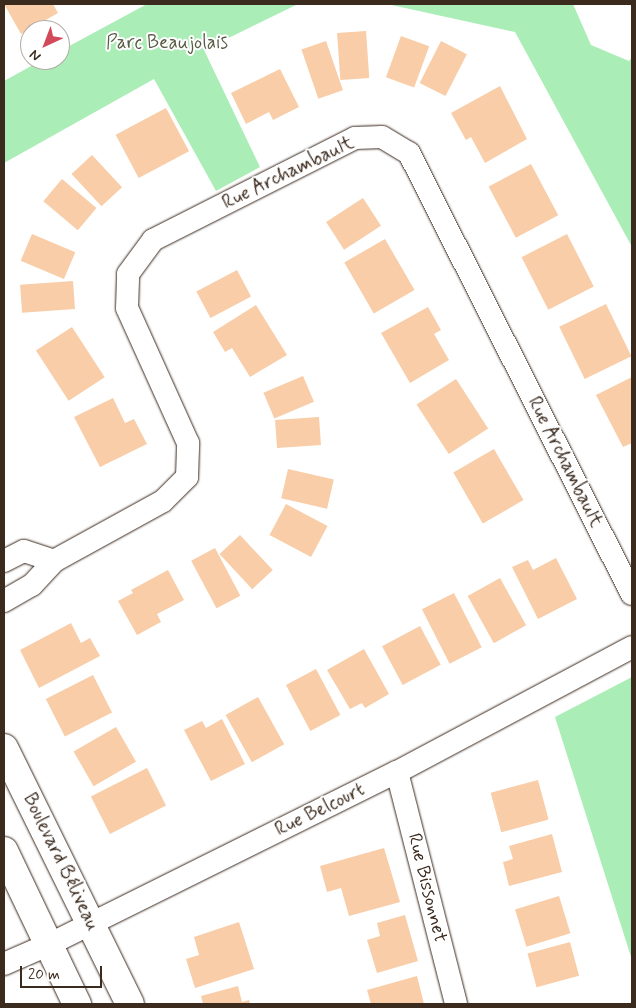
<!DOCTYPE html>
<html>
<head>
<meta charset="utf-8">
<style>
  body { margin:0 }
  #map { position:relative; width:636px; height:1008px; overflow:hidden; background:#fff; font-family:Mynerve,sans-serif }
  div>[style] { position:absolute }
  .green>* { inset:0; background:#aaedb6 }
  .building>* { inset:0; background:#f8cda7; transform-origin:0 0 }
  .roads { filter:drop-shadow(0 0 1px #3b2a1e) drop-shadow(0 0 1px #3b2a1e) }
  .street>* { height:22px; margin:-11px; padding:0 11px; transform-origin:11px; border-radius:11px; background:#fff }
  .secondary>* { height:28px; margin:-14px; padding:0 14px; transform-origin:14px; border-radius:14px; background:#fff }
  span { translate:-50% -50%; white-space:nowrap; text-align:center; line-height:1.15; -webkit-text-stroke:4px #fff; paint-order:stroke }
  .park-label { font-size:19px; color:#575b44 }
  .street-label { font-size:19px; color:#3b2a1e }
  .frame { position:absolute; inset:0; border:5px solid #3b2a1e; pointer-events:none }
  .north { position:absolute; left:20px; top:20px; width:50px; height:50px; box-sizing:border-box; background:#fff; border:1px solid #b1aaa5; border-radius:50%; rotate:223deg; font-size:14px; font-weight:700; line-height:20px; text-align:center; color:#3b2a1e }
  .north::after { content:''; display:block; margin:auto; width:18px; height:22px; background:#d1495b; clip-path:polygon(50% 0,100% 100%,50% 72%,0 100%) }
  .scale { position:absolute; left:20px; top:966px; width:82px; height:22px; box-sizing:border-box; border:2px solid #3b2a1e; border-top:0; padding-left:6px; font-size:15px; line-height:18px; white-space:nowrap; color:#3b2a1e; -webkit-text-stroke:4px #fff; paint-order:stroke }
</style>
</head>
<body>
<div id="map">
  <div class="green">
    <i style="clip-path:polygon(147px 4px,298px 4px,204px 50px,260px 167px,216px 191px,154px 79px,4px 163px,4px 81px,42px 60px,60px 60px,60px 51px)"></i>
    <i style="clip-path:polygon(387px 4px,573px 4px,591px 45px,629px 61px,632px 57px,632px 247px,515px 32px)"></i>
    <i style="clip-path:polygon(632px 677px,632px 960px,555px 717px)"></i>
  </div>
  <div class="building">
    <i style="clip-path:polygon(4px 4px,53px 4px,58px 13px,21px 34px)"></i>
    <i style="left:366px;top:31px;width:47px;height:29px;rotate:86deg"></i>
    <i style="left:401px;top:36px;width:30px;height:44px;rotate:20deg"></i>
    <i style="left:326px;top:41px;width:52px;height:26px;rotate:71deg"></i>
    <i style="left:441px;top:41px;width:29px;height:47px;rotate:27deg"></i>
    <i style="clip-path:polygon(280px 69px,299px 107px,273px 120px,269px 112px,246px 124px,231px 93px)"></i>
    <i style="clip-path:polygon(500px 86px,527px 139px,485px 163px,471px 137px,466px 140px,451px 113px)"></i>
    <i style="left:166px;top:108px;width:49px;height:57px;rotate:62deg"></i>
    <i style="left:92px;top:155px;width:44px;height:28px;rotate:47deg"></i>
    <i style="left:531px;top:164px;width:58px;height:48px;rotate:62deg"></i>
    <i style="left:62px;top:179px;width:45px;height:29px;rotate:40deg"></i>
    <i style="left:363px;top:198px;width:33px;height:44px;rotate:57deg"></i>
    <i style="left:32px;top:234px;width:47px;height:29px;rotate:23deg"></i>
    <i style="left:567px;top:234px;width:59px;height:51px;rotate:63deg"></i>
    <i style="left:385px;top:239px;width:59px;height:47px;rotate:60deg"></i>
    <i style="left:237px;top:270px;width:30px;height:46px;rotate:62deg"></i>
    <i style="left:73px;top:281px;width:28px;height:53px;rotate:86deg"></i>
    <i style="left:606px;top:304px;width:58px;height:52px;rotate:64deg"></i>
    <i style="clip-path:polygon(256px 305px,287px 355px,250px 377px,232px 348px,225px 352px,213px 332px)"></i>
    <i style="clip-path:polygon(428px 307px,441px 330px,434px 334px,449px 360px,410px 383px,381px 333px)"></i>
    <i style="left:72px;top:327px;width:60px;height:43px;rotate:57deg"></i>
    <i style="left:303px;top:376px;width:28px;height:43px;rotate:67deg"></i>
    <i style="clip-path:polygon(632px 377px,632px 443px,623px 447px,596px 395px)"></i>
    <i style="left:456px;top:379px;width:59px;height:47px;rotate:57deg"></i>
    <i style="clip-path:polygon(113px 398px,125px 423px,134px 419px,147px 444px,100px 467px,74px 417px)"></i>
    <i style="left:319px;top:417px;width:28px;height:44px;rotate:86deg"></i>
    <i style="left:494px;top:449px;width:59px;height:47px;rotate:60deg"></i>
    <i style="left:288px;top:469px;width:47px;height:30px;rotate:13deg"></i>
    <i style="left:286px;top:504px;width:47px;height:35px;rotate:28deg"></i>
    <i style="left:240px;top:535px;width:48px;height:28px;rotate:47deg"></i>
    <i style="left:215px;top:548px;width:54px;height:27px;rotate:62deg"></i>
    <i style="clip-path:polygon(556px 558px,577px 599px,538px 619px,512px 567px,528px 560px,533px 570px)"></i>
    <i style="clip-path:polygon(168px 570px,184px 600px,157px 614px,161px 622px,137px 635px,118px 601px,133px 593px,131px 590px)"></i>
    <i style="left:500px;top:578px;width:54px;height:37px;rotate:61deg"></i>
    <i style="left:454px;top:593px;width:61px;height:36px;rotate:63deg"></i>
    <i style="clip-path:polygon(71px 623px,81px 643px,90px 638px,100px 656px,39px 688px,20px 650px)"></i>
    <i style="left:420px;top:626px;width:44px;height:43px;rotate:62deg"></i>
    <i style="clip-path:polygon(364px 649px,389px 694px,365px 708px,362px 703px,350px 709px,327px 670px)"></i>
    <i style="left:316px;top:669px;width:52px;height:34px;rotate:62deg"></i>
    <i style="left:93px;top:675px;width:42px;height:53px;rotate:63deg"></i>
    <i style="left:258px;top:697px;width:54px;height:37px;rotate:61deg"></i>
    <i style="clip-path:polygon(222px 719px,245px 764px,211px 781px,184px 730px,202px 721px,206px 728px)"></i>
    <i style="left:116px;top:727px;width:40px;height:49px;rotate:60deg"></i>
    <i style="left:147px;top:768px;width:42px;height:63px;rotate:63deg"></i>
    <i style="left:538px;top:780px;width:41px;height:49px;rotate:75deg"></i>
    <i style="clip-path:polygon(552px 834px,562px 872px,509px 886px,503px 862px,513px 859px,509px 846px)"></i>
    <i style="clip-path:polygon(384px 848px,400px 902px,349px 916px,341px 888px,327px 892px,320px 866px)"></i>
    <i style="left:559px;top:896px;width:39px;height:46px;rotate:73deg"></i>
    <i style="clip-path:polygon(405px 915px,418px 961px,377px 973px,367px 940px,380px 936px,377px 923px)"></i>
    <i style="clip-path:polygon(239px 922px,254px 969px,195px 988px,186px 959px,199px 955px,194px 937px)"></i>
    <i style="left:570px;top:942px;width:35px;height:44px;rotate:75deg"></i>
    <i style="clip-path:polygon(417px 976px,424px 1004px,371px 1004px,367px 990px)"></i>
    <i style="clip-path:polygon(238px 986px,242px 1002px,249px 1000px,250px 1004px,203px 1004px,201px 996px)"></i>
  </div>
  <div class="roads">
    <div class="street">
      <i style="left:4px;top:561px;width:22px;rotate:-27deg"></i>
      <i style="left:24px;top:551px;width:32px;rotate:18deg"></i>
      <i style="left:4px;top:601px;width:32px;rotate:-30deg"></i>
      <i style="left:32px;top:585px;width:33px;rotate:-47deg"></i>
      <i style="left:54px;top:561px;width:124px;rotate:-28.8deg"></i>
      <i style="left:163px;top:501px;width:34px;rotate:-45deg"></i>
      <i style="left:187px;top:477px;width:34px;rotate:-88deg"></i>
      <i style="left:188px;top:443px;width:148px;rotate:-114.3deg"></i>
      <i style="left:127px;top:308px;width:34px;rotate:-88deg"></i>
      <i style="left:128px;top:274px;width:42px;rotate:-53.7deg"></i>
      <i style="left:153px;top:240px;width:226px;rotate:-26.8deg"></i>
      <i style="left:355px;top:138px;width:27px;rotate:-2deg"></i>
      <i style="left:382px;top:137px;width:31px;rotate:31deg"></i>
      <i style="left:409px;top:153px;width:494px;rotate:63.2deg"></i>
      <i style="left:397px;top:772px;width:239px;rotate:75.7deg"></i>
      <i style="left:4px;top:964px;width:50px;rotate:-23.5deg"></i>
      <i style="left:50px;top:944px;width:387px;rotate:-26.4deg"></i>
      <i style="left:397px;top:772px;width:266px;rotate:-28deg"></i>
    </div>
    <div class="secondary">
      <i style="left:4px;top:748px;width:285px;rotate:63.8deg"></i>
      <i style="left:4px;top:851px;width:170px;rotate:64.5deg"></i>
    </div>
  </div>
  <div class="park-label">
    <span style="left:167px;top:43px">Parc Beaujolais</span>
  </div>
  <div class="street-label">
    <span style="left:288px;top:173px;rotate:-26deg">Rue Archambault</span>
    <span style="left:565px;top:462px;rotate:63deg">Rue Archambault</span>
    <span style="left:320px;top:810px;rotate:-26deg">Rue Belcourt</span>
    <span style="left:61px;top:862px;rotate:64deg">Boulevard Béliveau</span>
    <span style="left:427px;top:888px;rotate:76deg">Rue Bissonnet</span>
  </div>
  <div class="frame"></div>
  <div class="north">N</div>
  <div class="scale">20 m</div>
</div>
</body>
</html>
